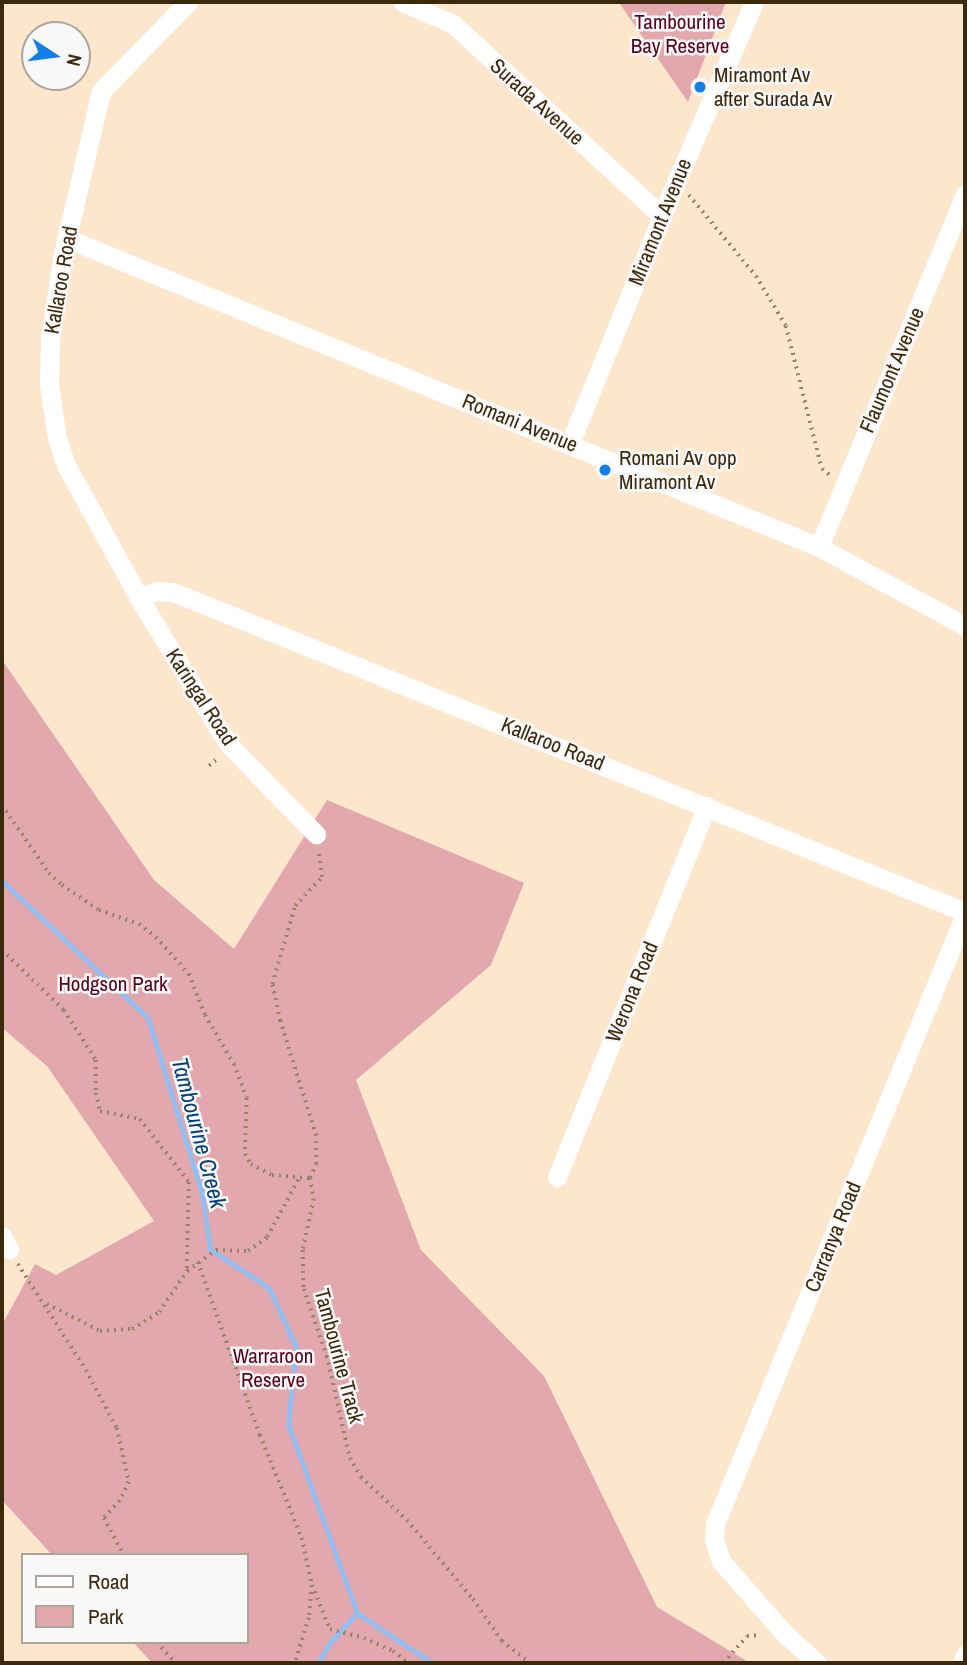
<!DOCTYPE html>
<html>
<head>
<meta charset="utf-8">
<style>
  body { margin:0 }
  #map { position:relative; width:967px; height:1665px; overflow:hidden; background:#fce7cd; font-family:"Archivo Narrow",sans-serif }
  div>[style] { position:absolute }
  .green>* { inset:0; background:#e3a8ad }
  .stream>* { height:5px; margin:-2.5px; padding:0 2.5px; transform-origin:2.5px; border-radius:2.5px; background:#94beef }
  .path>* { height:3.5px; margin-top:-1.75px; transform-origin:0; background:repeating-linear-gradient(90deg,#978367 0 2px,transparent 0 7px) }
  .street>* { height:19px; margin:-9.5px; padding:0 9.5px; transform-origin:9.5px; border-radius:9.5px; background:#fff }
  .dots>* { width:19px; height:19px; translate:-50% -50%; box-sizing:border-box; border:4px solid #f8f8f8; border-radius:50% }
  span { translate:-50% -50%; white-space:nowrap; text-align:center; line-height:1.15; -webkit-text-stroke:5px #f8f8f8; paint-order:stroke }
  .park-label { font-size:21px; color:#58031b }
  .poi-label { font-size:21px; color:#3d290c }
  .left { translate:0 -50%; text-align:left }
  .street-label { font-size:21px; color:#3d290c }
  .water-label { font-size:23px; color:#04417b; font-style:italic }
  .frame { position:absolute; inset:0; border:4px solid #3d290c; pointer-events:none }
  .legend { position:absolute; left:21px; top:1553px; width:228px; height:91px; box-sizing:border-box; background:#f8f8f8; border:2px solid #ada59a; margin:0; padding:9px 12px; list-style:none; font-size:21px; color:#3d290c }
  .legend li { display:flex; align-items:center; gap:14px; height:35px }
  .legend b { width:35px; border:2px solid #ada59a }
  .north { position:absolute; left:21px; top:21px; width:70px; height:70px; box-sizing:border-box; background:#f8f8f8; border:2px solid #ada59a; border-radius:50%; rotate:103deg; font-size:19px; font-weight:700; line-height:28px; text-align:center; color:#3d290c }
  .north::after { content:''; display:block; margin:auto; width:24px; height:32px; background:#137fe6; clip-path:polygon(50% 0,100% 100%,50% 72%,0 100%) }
</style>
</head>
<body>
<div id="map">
  <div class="green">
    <i style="clip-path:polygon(619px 2px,726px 2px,688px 102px,622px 7px)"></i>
    <i style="clip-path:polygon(2px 660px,154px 880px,234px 949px,327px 800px,524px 883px,491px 965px,356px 1080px,421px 1250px,544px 1376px,657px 1607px,750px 1663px,152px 1663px,133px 1642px,247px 1642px,247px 1555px,52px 1555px,2px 1500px,2px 1325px,35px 1264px,56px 1275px,154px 1221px,47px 1066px,2px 1028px)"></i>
  </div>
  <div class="stream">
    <i style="left:2px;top:881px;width:200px;rotate:43.2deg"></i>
    <i style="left:148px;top:1018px;width:184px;rotate:72.9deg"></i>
    <i style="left:202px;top:1194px;width:56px;rotate:81.7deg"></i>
    <i style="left:210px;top:1249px;width:71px;rotate:33.5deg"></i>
    <i style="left:269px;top:1288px;width:65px;rotate:65.4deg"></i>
    <i style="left:296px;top:1347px;width:77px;rotate:95.9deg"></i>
    <i style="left:288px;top:1424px;width:201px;rotate:69.9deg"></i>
    <i style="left:357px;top:1613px;width:90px;rotate:33.7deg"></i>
    <i style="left:318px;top:1663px;width:22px;rotate:-60deg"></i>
    <i style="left:329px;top:1644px;width:42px;rotate:-47.9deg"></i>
  </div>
  <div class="path">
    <i style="left:689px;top:195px;width:105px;rotate:50.4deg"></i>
    <i style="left:756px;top:276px;width:58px;rotate:59deg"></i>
    <i style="left:786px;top:326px;width:147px;rotate:75.9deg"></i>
    <i style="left:822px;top:469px;width:10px;rotate:37deg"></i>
    <i style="left:209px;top:766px;width:13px;rotate:-42deg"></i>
    <i style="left:2px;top:805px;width:83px;rotate:55.3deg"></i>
    <i style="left:49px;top:873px;width:18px;rotate:43deg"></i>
    <i style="left:62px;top:885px;width:45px;rotate:34deg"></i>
    <i style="left:99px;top:910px;width:42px;rotate:19.3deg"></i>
    <i style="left:139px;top:924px;width:21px;rotate:37deg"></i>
    <i style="left:156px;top:937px;width:50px;rotate:48.3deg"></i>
    <i style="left:189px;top:974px;width:44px;rotate:68.7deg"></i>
    <i style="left:205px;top:1015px;width:57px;rotate:59.4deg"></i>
    <i style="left:234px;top:1064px;width:36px;rotate:69deg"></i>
    <i style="left:247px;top:1098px;width:56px;rotate:92deg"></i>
    <i style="left:245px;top:1154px;width:12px;rotate:59deg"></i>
    <i style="left:251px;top:1164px;width:24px;rotate:28deg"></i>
    <i style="left:272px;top:1175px;width:38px;rotate:5deg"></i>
    <i style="left:2px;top:950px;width:86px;rotate:44.1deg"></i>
    <i style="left:64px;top:1010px;width:59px;rotate:57.4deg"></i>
    <i style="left:96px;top:1060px;width:33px;rotate:90deg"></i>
    <i style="left:96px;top:1093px;width:18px;rotate:77deg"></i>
    <i style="left:100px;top:1111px;width:41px;rotate:11.3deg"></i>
    <i style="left:140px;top:1119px;width:80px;rotate:52.1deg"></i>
    <i style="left:189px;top:1182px;width:89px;rotate:91.3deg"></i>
    <i style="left:310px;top:1178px;width:21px;rotate:79deg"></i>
    <i style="left:314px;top:1199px;width:52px;rotate:102.2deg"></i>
    <i style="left:303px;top:1250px;width:39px;rotate:89deg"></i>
    <i style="left:304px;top:1289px;width:71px;rotate:71.1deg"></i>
    <i style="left:327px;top:1356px;width:105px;rotate:77.3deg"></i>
    <i style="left:350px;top:1458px;width:22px;rotate:60deg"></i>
    <i style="left:361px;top:1477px;width:63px;rotate:43.1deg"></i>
    <i style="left:407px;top:1520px;width:103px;rotate:50.1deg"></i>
    <i style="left:473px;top:1599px;width:51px;rotate:55.4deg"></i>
    <i style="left:502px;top:1641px;width:36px;rotate:38deg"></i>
    <i style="left:310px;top:1178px;width:15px;rotate:-67deg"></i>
    <i style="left:316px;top:1164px;width:28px;rotate:-90deg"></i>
    <i style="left:316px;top:1136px;width:121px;rotate:-107.4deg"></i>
    <i style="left:280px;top:1021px;width:38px;rotate:-102deg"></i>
    <i style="left:272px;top:984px;width:81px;rotate:-73.6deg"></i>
    <i style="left:295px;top:906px;width:40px;rotate:-47deg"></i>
    <i style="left:322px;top:877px;width:27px;rotate:-98deg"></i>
    <i style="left:198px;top:1262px;width:184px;rotate:70.3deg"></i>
    <i style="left:260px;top:1435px;width:111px;rotate:67.8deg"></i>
    <i style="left:302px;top:1538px;width:48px;rotate:78deg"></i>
    <i style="left:312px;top:1585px;width:33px;rotate:95deg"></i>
    <i style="left:309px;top:1618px;width:47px;rotate:107.3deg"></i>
    <i style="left:18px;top:1264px;width:126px;rotate:57.3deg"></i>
    <i style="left:86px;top:1370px;width:66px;rotate:61.9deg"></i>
    <i style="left:117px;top:1428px;width:55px;rotate:77.5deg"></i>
    <i style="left:129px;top:1482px;width:21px;rotate:115deg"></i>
    <i style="left:120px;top:1501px;width:23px;rotate:133deg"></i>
    <i style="left:104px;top:1518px;width:42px;rotate:61.6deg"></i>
    <i style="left:47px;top:1304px;width:59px;rotate:27deg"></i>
    <i style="left:100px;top:1331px;width:32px;rotate:-4deg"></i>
    <i style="left:132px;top:1329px;width:32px;rotate:-32deg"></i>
    <i style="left:159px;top:1312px;width:50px;rotate:-55.7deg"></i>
    <i style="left:187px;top:1271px;width:36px;rotate:-36deg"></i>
    <i style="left:216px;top:1250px;width:32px;rotate:2deg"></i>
    <i style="left:248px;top:1251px;width:24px;rotate:-36deg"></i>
    <i style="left:267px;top:1237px;width:67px;rotate:-61.5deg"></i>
    <i style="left:312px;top:1585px;width:48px;rotate:67.8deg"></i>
    <i style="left:330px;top:1629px;width:35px;rotate:15deg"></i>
    <i style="left:364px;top:1638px;width:32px;rotate:24deg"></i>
    <i style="left:393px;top:1651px;width:20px;rotate:37deg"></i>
    <i style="left:157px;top:1642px;width:28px;rotate:49deg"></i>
    <i style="left:723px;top:1663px;width:36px;rotate:-48deg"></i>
    <i style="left:747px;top:1636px;width:14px;rotate:-4deg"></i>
  </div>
  <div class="street">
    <i style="left:188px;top:2px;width:124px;rotate:134.3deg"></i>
    <i style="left:101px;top:91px;width:167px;rotate:103.1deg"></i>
    <i style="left:63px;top:254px;width:86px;rotate:98.7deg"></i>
    <i style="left:50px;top:339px;width:46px;rotate:91.2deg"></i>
    <i style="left:49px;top:385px;width:54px;rotate:81.4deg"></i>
    <i style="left:57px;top:438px;width:28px;rotate:72deg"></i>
    <i style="left:66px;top:465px;width:152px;rotate:61.2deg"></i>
    <i style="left:139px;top:598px;width:152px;rotate:58.7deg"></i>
    <i style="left:218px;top:728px;width:23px;rotate:56deg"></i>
    <i style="left:231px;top:747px;width:122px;rotate:45.7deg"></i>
    <i style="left:403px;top:2px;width:55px;rotate:23.7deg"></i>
    <i style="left:453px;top:24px;width:284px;rotate:42.6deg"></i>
    <i style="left:66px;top:238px;width:814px;rotate:22.31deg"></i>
    <i style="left:819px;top:547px;width:166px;rotate:28.4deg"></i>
    <i style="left:570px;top:443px;width:284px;rotate:-67.9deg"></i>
    <i style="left:677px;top:180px;width:194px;rotate:-66.6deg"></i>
    <i style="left:819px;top:547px;width:382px;rotate:-67.5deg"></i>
    <i style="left:139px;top:598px;width:19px;rotate:-21deg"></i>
    <i style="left:157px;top:591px;width:16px;rotate:4deg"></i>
    <i style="left:173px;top:592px;width:854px;rotate:22deg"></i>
    <i style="left:557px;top:1177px;width:400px;rotate:-68deg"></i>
    <i style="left:2px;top:1236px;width:15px;rotate:62deg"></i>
    <i style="left:817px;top:1663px;width:45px;rotate:-137.7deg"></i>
    <i style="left:784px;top:1633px;width:96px;rotate:-131.2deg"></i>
    <i style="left:721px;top:1561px;width:23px;rotate:-108deg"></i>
    <i style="left:714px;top:1539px;width:15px;rotate:-86deg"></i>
    <i style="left:715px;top:1524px;width:659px;rotate:-67.71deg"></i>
    <i style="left:962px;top:1663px;width:9px;rotate:-69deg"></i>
  </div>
  <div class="dots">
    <i style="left:700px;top:87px;background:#137fe6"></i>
    <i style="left:605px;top:470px;background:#137fe6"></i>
  </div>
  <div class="park-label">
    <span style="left:680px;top:34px">Tambourine<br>Bay Reserve</span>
    <span style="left:113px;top:984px">Hodgson Park</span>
    <span style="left:273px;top:1368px">Warraroon<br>Reserve</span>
  </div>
  <div class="poi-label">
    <span class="left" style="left:714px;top:87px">Miramont Av<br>after Surada Av</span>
    <span class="left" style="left:619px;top:470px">Romani Av opp<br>Miramont Av</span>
  </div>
  <div class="street-label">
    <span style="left:537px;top:102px;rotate:42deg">Surada Avenue</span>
    <span style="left:660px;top:222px;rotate:-68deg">Miramont Avenue</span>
    <span style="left:61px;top:280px;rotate:-80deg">Kallaroo Road</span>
    <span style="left:892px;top:370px;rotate:-67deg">Flaumont Avenue</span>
    <span style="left:520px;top:423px;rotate:22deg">Romani Avenue</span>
    <span style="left:201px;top:697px;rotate:57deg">Karingal Road</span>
    <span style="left:553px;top:744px;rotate:22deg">Kallaroo Road</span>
    <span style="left:632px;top:992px;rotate:-68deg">Werona Road</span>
    <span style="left:833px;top:1237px;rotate:-68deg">Carranya Road</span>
    <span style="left:339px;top:1356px;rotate:75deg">Tambourine Track</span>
  </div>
  <div class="water-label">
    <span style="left:199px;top:1133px;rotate:75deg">Tambourine Creek</span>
  </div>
  <div class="frame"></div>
  <ul class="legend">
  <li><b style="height:9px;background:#fff"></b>Road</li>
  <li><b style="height:19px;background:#e3a8ad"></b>Park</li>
  </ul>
  <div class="north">N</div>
</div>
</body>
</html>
